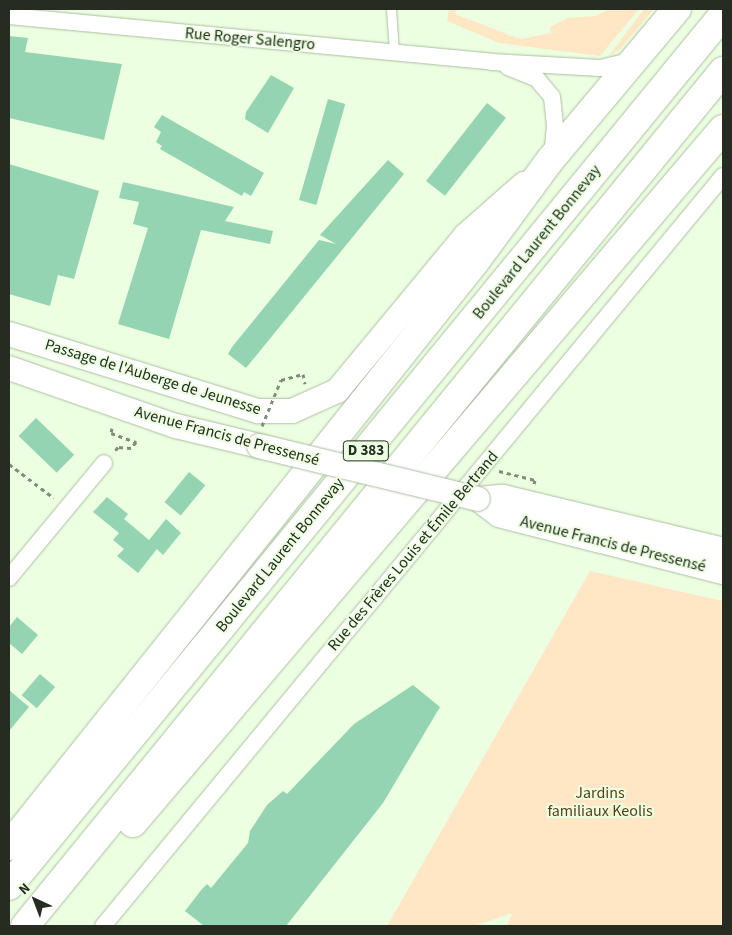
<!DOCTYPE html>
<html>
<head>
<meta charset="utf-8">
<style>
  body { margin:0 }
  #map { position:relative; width:732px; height:935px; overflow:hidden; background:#ecffe1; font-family:"Source Sans 3",sans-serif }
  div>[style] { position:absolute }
  .green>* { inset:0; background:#ffe7c5 }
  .building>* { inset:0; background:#94d4b3; transform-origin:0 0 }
  .path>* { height:3px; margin-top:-1.5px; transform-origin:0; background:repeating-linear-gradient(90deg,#828e7a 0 4px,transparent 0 8px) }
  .roads { filter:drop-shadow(0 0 1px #adbea2) drop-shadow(0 0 1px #adbea2) }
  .lane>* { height:9px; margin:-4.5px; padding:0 4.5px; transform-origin:4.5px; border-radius:4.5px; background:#fff }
  .street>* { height:16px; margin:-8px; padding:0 8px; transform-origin:8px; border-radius:8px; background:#fff }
  .secondary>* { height:24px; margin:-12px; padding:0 12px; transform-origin:12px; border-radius:12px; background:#fff }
  .highway>* { height:28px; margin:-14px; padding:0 14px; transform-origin:14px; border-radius:14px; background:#fff }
  .path-bridge>* { height:3px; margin-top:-1.5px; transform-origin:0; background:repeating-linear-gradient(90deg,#828e7a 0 4px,transparent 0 8px) }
  .bridges { filter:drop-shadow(0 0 1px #adbea2) drop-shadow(0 0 1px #adbea2) }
  .secondary-bridge>* { height:24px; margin:-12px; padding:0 12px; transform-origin:12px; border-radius:12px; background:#fff }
  span { translate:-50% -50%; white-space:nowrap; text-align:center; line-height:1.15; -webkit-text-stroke:4px #ecffe1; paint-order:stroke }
  .shield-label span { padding:1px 4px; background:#ecffe1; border:1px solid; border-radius:4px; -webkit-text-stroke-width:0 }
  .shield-label { font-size:15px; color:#262c21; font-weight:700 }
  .street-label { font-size:16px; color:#262c21 }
  .park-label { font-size:16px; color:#583f16 }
  .frame { position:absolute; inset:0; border:10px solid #262c21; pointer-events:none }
  .north { position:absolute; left:10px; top:875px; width:50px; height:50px; -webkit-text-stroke:4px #ecffe1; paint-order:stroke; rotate:317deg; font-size:14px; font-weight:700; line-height:20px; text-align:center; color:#262c21 }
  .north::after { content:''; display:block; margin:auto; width:18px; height:22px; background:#262c21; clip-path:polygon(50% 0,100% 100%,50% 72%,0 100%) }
</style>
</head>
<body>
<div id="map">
  <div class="green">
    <i style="clip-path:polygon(449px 9px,457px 9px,455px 14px,520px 39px,551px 33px,550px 27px,567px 18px,595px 16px,610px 9px,639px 9px,600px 56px,499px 43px,447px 21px)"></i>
    <i style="clip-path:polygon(644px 9px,654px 9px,620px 49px,608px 57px)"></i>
    <i style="clip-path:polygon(590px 571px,723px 601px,723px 926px,506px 926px,513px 913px,474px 926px,387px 926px)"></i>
  </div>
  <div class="building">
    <i style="clip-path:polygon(9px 36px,28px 38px,25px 52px,122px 64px,104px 140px,9px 118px)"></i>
    <i style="clip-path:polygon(271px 75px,294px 88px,268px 133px,245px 119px,246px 112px)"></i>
    <i style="left:328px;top:99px;width:18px;height:105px;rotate:16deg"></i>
    <i style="left:487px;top:103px;width:24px;height:99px;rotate:38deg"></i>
    <i style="clip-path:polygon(162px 115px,264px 173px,251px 196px,244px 192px,242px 196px,160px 149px,162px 146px,156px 142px,161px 132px,154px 127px)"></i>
    <i style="clip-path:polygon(388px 160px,404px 174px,246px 368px,228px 354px,232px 347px,319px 240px,336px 244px,320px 235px)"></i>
    <i style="clip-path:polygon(9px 164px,99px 191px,74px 279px,58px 275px,50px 306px,9px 294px)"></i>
    <i style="clip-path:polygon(123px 182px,234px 207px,225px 221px,273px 231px,270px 244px,201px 230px,169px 339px,118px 324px,148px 228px,133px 224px,139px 202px,119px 198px)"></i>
    <i style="left:36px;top:418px;width:53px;height:25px;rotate:44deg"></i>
    <i style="left:189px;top:472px;width:21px;height:39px;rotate:39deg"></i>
    <i style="clip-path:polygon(107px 497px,128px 514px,124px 519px,149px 540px,166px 519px,181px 533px,163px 555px,157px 549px,138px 573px,117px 556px,124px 549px,113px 540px,119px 533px,93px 512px)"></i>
    <i style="clip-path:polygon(17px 617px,38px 635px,22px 654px,9px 643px,9px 627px)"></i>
    <i style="left:40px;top:674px;width:20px;height:28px;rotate:41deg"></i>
    <i style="clip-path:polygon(413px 685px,440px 707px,383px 803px,286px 926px,204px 926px,185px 911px,202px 889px,207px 884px,211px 888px,248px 843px,250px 831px,267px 805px,283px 791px,287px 794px,354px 724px)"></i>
    <i style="clip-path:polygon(9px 690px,29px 707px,9px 731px)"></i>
  </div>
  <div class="path">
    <i style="left:281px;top:380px;width:23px;rotate:-15deg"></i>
    <i style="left:303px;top:374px;width:10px;rotate:79deg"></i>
    <i style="left:112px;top:428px;width:5px;rotate:101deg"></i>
    <i style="left:111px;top:433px;width:27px;rotate:20deg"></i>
    <i style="left:136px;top:442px;width:8px;rotate:130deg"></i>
    <i style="left:131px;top:448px;width:13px;rotate:-176deg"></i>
    <i style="left:118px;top:447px;width:5px;rotate:127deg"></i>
    <i style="left:9px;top:464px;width:56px;rotate:37.1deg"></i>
    <i style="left:499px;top:471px;width:37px;rotate:14deg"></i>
    <i style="left:535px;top:480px;width:4px;rotate:104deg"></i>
  </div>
  <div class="roads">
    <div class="lane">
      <i style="left:391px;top:9px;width:43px;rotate:86deg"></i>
    </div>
    <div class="street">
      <i style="left:9px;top:16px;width:485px;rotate:5.4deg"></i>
      <i style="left:492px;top:62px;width:109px;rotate:3.2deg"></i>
      <i style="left:601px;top:68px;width:33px;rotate:-14deg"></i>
      <i style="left:508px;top:67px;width:31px;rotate:22deg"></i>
      <i style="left:537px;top:79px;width:23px;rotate:50deg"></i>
      <i style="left:552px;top:97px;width:28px;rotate:84deg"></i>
      <i style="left:555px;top:125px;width:32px;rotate:95deg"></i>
      <i style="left:9px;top:578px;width:149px;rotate:-50.4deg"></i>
      <i style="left:103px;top:926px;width:973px;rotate:-50.42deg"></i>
    </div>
    <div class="secondary">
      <i style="left:9px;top:334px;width:261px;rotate:17.2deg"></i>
      <i style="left:258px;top:411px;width:34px"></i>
      <i style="left:292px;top:411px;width:49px;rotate:-24deg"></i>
      <i style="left:337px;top:391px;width:201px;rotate:-50.4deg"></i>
      <i style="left:465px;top:236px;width:79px;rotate:-41.4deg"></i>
      <i style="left:9px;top:368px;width:177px;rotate:19.2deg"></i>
      <i style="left:176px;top:426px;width:85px;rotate:13.5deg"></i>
      <i style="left:478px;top:499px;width:26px;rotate:37deg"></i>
      <i style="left:499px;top:515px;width:231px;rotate:14.3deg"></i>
      <i style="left:478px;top:499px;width:25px;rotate:-5deg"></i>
      <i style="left:503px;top:497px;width:226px;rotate:13.5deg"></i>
    </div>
    <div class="highway">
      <i style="left:133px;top:823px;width:911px;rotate:-49.63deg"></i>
      <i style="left:9px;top:846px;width:747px;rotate:-51.41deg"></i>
      <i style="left:475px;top:262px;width:128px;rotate:-53.6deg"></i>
      <i style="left:551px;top:159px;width:196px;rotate:-50deg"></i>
      <i style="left:9px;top:886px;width:1126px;rotate:-50.66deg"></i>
      <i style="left:25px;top:926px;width:1104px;rotate:-50.77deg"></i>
    </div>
  </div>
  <div class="path-bridge">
    <i style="left:262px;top:426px;width:50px;rotate:-67.6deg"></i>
  </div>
  <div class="bridges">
    <div class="secondary-bridge">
      <i style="left:259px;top:446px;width:225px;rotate:13.6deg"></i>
    </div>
  </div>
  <div class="shield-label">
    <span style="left:366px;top:451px">D 383</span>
  </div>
  <div class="street-label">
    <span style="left:250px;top:39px;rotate:5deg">Rue Roger Salengro</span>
    <span style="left:537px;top:242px;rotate:-51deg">Boulevard Laurent Bonnevay</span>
    <span style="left:153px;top:377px;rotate:17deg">Passage de l'Auberge de Jeunesse</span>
    <span style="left:227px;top:436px;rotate:15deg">Avenue Francis de Pressensé</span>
    <span style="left:613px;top:544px;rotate:14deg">Avenue Francis de Pressensé</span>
    <span style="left:413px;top:551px;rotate:-50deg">Rue des Frères Louis et Émile Bertrand</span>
    <span style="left:280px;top:555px;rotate:-51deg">Boulevard Laurent Bonnevay</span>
  </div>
  <div class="park-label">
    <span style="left:600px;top:802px">Jardins<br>familiaux Keolis</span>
  </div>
  <div class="frame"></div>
  <div class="north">N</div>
</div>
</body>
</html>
